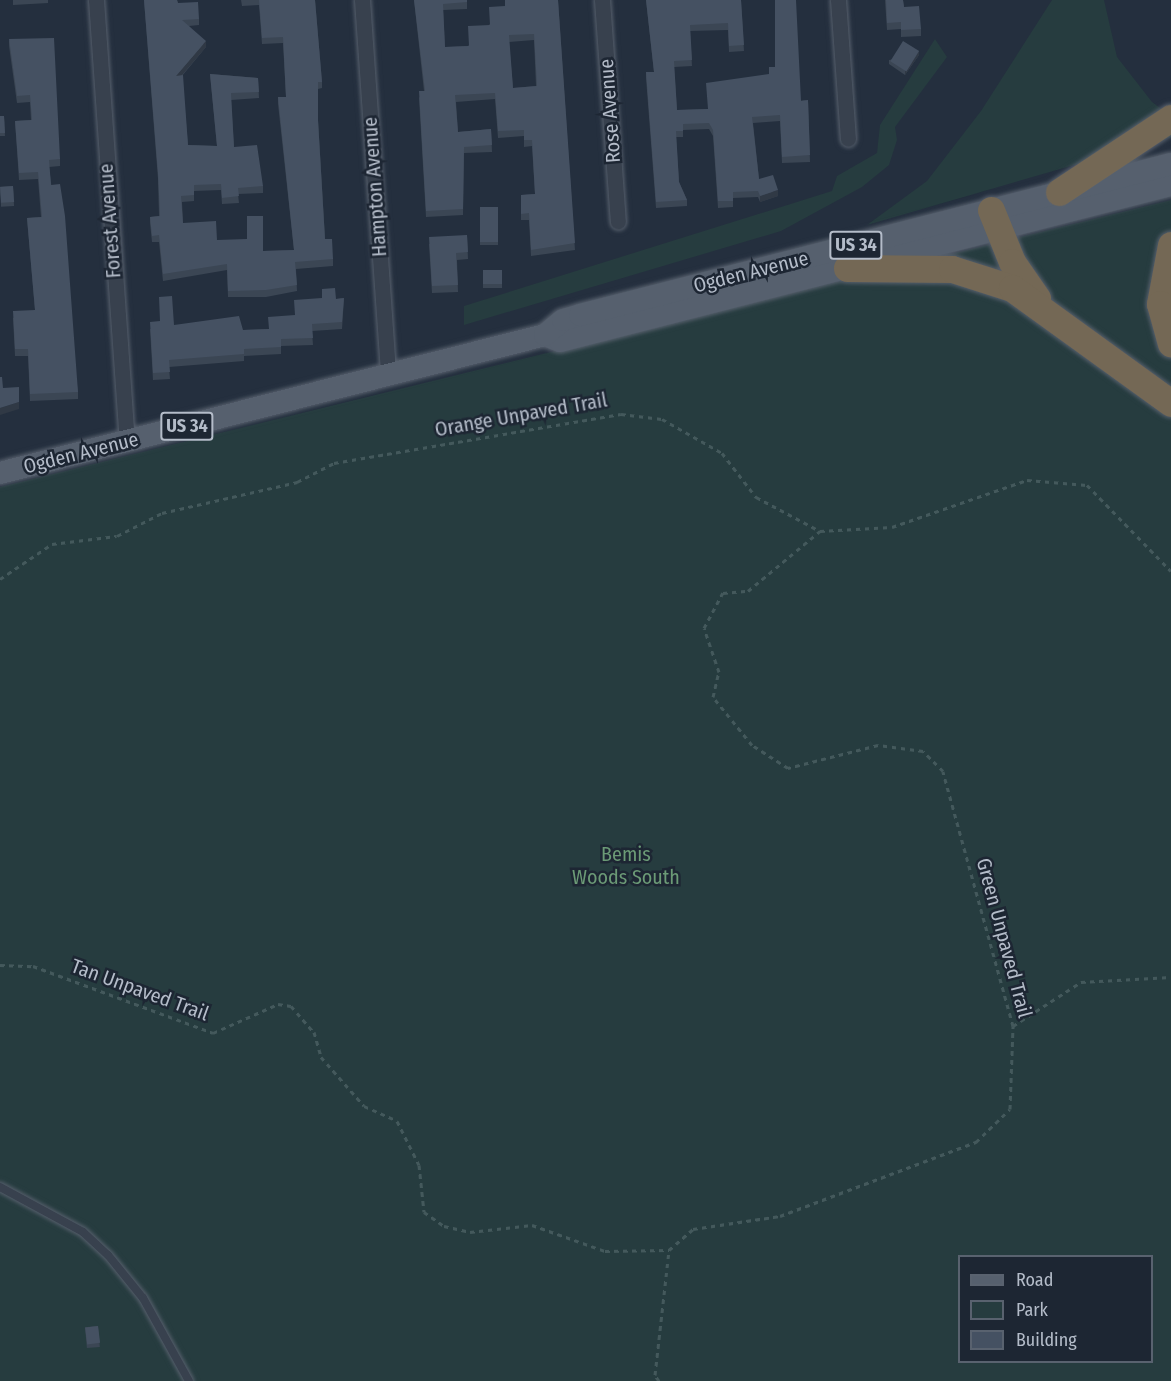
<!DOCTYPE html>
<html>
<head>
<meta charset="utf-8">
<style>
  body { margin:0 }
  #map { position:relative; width:1171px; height:1381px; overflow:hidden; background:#242f3e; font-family:"Fira Sans Condensed",sans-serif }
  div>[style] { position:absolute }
  .green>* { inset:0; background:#263c3f }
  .path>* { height:3px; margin-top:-1.5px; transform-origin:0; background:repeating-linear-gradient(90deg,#44595c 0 4.5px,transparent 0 9px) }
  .roads { filter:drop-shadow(0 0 2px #565f6c) drop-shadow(0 0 2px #565f6c) }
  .lane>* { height:8px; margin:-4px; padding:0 4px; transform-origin:4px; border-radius:4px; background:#38414e }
  .street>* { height:15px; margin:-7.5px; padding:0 7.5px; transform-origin:7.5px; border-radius:7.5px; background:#38414e }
  .primary>* { height:22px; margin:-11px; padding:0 11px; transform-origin:11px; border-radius:11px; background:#56606e }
  .highway>* { height:27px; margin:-13.5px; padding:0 13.5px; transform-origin:13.5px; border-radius:13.5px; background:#746855 }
  .wall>* { inset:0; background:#3b4654; transform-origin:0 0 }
  .shaded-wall>* { inset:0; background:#303945 }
  .building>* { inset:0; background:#455162; transform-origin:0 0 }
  span { translate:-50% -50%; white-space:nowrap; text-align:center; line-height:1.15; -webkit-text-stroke:5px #1d2633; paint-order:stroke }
  .shield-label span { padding:2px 4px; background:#1d2633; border:2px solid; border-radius:4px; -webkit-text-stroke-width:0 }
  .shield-label { font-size:18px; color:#b4bcc9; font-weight:700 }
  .street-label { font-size:20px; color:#b4bcc9 }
  .park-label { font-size:20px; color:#6b9a76 }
  .legend { position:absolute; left:958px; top:1255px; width:195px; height:108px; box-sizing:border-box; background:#1d2633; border:2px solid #59626f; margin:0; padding:8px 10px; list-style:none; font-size:18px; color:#b4bcc9 }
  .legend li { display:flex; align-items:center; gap:12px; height:30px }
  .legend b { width:30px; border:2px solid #59626f }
</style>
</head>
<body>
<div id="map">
  <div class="green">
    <i style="clip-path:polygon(1052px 0,1104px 0,1117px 57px,1152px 102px,1171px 116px,1171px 137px,867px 225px,927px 181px,981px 111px)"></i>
    <i style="clip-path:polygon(935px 39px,947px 57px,895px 127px,897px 140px,889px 165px,862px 187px,781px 231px,464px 325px,464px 306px,832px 191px,837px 176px,877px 153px,880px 125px)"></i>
    <i style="clip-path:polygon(evenodd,1171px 200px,1171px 1381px,0 1381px,0 487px,1171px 200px,960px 1256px,1152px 1256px,1152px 1362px,960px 1362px,960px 1256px)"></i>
  </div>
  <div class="path">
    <i style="left:0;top:579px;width:63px;rotate:-33.9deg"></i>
    <i style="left:52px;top:544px;width:65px;rotate:-7deg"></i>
    <i style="left:117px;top:536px;width:51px;rotate:-27.1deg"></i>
    <i style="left:162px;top:513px;width:139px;rotate:-12.9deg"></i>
    <i style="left:297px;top:482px;width:42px;rotate:-27.2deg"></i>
    <i style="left:334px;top:463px;width:291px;rotate:-9.7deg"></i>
    <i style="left:621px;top:414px;width:41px;rotate:7deg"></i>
    <i style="left:662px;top:419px;width:69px;rotate:29.5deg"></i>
    <i style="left:722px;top:453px;width:56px;rotate:52.3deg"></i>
    <i style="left:756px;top:497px;width:72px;rotate:28deg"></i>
    <i style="left:820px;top:531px;width:72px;rotate:-3.2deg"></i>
    <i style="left:892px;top:527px;width:143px;rotate:-19.2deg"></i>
    <i style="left:1027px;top:480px;width:60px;rotate:4.8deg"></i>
    <i style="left:1087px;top:485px;width:120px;rotate:45.7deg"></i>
    <i style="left:0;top:965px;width:33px;rotate:2deg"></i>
    <i style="left:33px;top:966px;width:192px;rotate:20.4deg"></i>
    <i style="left:213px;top:1033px;width:71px;rotate:-24deg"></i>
    <i style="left:278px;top:1004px;width:13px;rotate:9deg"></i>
    <i style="left:291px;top:1006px;width:35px;rotate:49deg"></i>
    <i style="left:314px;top:1032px;width:26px;rotate:74deg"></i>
    <i style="left:321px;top:1057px;width:65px;rotate:48.7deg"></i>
    <i style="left:364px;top:1106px;width:36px;rotate:24deg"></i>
    <i style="left:397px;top:1121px;width:49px;rotate:63.4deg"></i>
    <i style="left:419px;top:1165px;width:47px;rotate:83.9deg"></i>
    <i style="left:424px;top:1212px;width:24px;rotate:35deg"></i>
    <i style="left:444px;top:1226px;width:27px;rotate:13deg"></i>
    <i style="left:470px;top:1232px;width:62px;rotate:-6.4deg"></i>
    <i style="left:532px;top:1225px;width:77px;rotate:19.6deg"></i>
    <i style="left:605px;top:1251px;width:64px;rotate:-0.9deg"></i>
    <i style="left:1013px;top:1026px;width:81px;rotate:-32.9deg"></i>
    <i style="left:1081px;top:982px;width:90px;rotate:-3.2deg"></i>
    <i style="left:659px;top:1381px;width:7px;rotate:-124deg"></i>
    <i style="left:655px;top:1375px;width:126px;rotate:-83.6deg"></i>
    <i style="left:669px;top:1250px;width:32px;rotate:-41deg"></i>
    <i style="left:693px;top:1229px;width:88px;rotate:-8.5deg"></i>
    <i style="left:780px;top:1216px;width:210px;rotate:-20.7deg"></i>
    <i style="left:976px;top:1142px;width:47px;rotate:-44.1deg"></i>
    <i style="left:1010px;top:1109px;width:83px;rotate:-87.9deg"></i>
    <i style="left:1013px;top:1026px;width:264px;rotate:-105.4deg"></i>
    <i style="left:943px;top:771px;width:28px;rotate:-135deg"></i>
    <i style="left:923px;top:751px;width:45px;rotate:-172.4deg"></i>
    <i style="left:878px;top:745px;width:93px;rotate:165.7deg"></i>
    <i style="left:788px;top:768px;width:43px;rotate:-147.4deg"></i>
    <i style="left:752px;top:745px;width:62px;rotate:-129.1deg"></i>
    <i style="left:713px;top:697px;width:26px;rotate:-77deg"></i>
    <i style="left:719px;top:672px;width:46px;rotate:-108.8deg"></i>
    <i style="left:704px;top:628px;width:40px;rotate:-62deg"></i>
    <i style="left:723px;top:593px;width:25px;rotate:-5deg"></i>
    <i style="left:748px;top:591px;width:94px;rotate:-39.8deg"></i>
  </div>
  <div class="roads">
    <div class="lane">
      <i style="left:0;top:1187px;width:94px;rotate:28.5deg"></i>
      <i style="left:83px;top:1232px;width:34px;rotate:43deg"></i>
      <i style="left:108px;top:1255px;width:55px;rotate:50.9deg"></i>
      <i style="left:143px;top:1298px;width:95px;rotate:61deg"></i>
    </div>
    <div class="street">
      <i style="left:96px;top:0;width:443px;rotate:86deg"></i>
      <i style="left:362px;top:0;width:375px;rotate:86deg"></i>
      <i style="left:602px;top:0;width:222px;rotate:85.9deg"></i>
      <i style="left:838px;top:0;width:139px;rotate:85.9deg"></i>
    </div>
    <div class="primary">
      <i style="left:545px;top:335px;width:16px;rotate:22deg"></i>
      <i style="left:560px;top:341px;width:631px;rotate:-14.32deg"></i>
      <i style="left:0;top:473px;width:562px;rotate:-14.21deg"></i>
      <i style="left:545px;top:335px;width:23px;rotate:-40deg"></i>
      <i style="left:563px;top:320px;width:18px;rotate:-16deg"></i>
      <i style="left:580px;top:315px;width:610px;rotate:-14.33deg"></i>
    </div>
    <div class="highway">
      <i style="left:1059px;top:192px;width:134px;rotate:-33.5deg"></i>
      <i style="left:991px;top:210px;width:56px;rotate:68deg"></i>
      <i style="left:1012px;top:262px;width:44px;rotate:55.2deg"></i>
      <i style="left:1171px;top:245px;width:60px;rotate:100.6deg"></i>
      <i style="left:1160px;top:304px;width:41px;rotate:74.6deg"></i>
      <i style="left:847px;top:268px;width:105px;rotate:0.5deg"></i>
      <i style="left:952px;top:269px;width:63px;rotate:17.6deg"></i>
      <i style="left:1012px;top:288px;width:196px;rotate:35.9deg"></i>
    </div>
  </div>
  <div class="wall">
    <i style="clip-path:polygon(13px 0,48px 0,48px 3px,13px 5px)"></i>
    <i style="clip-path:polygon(144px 0,177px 0,178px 3px,199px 19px,199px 25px,189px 26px,206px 47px,182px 76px,188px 145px,217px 146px,210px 74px,258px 78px,259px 98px,231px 100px,234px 147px,263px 186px,263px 193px,238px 194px,239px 203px,222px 204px,221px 190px,194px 191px,194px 201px,182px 202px,183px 223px,217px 240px,263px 251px,294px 250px,278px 104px,278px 97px,286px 97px,283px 43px,262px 44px,259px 5px,242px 6px,241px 0,315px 0,322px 82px,322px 88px,318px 89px,318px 120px,325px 239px,333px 259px,333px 266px,296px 269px,297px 291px,266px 297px,228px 297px,227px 270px,163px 281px,159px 242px,152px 242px,150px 223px,150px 217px,159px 216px,158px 179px)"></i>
    <i style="clip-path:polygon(evenodd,414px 0,467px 0,467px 9px,443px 10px,445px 47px,468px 46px,489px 25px,505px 6px,558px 0,575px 250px,531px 256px,529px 220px,521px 220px,521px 195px,535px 194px,532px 146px,524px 147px,524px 136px,498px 138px,495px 99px,456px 102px,458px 132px,491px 129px,492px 152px,464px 153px,463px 215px,426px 217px,419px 98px,424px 91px,414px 0,534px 40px,536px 86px,513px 88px,509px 42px,534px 40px)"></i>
    <i style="clip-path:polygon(646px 0,741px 0,744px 51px,729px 52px,728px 30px,690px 31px,692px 66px,674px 67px,677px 110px,707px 109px,808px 100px,810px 162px,782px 163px,780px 121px,753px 123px,759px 179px,778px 196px,760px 202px,758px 197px,733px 198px,733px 207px,718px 208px,713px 136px,709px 129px,683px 130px,683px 137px,676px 137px,679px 182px,687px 200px,687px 206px,656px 208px,646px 78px,646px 72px,654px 72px)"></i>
    <i style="clip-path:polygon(885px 0,903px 0,904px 7px,921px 29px,921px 36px,901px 37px,901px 29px,887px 30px)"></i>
    <i style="clip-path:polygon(9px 39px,60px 159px,60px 166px,49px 167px,78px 392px,78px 399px,30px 401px,28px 356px,15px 356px,13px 318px,35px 310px,27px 218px,41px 217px,38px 179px,19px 180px,15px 121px,31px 120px,30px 102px,17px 103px,9px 46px)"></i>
    <i style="clip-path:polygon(919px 55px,905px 75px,889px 64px,889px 60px)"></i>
    <i style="clip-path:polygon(0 116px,4px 116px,5px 136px,0 136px)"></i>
    <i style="left:13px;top:186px;width:20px;height:13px;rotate:87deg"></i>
    <i style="left:480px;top:207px;width:18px;height:38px"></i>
    <i style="clip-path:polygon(467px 235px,468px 259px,457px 260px,458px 292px,432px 293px,429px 244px)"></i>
    <i style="left:502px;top:270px;width:18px;height:19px;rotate:90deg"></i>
    <i style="clip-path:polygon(344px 298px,342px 329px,312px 331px,313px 345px,281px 346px,281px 354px,244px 356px,244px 361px,169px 367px,170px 379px,153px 380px,150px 329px,174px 325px,243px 330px,269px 329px,295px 315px,336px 299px)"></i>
    <i style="left:98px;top:1326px;width:21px;height:13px;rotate:85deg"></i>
  </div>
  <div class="shaded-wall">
    <i style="clip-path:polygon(206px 41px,206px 47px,176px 82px,176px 76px)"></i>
    <i style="clip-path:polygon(919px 51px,919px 55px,905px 75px,905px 71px)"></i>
    <i style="clip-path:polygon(778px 190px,778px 196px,760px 202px,760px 196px)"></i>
    <i style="clip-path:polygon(19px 402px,19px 409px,0 415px,0 408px)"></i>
  </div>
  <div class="building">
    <i style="clip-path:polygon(144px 0,177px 0,178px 3px,198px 2px,199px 19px,182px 20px,206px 41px,176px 76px,183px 75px,188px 145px,217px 146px,210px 74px,258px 78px,259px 92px,231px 93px,234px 147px,257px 145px,263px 186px,238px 188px,239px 196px,222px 198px,221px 184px,194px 185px,194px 195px,181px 196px,183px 223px,216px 221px,217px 240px,247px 239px,247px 216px,263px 216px,263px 251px,294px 250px,278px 97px,286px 97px,283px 37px,262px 38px,259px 0,315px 0,322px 82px,318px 82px,318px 120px,325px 239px,332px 239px,333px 259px,295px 262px,297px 285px,266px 290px,228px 291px,227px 264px,163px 274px,159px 235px,152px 236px,150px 217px,160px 216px,158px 173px)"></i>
    <i style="clip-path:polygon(evenodd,414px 0,467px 0,467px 2px,443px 4px,445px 47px,469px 46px,468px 26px,490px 25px,489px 7px,505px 6px,505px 0,558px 0,575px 243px,531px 250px,529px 213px,521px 214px,521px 195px,535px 194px,532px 140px,524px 140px,524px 130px,498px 131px,495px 93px,455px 95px,458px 132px,491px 129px,492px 145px,464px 147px,463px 209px,426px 211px,419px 91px,425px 91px,414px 0,534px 34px,537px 86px,513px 88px,509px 35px,534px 34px)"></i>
    <i style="clip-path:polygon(646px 0,741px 0,744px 45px,729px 46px,728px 23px,690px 25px,692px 60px,674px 61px,677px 110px,708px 109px,706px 83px,769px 74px,769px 67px,775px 67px,775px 0,796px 0,801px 101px,808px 100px,810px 155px,782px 157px,780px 115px,752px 117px,759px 179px,773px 175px,778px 190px,760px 196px,758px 191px,733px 192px,733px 201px,718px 201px,713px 130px,709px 123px,683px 124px,683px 131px,676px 131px,679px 182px,687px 200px,656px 202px,646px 72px,654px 72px)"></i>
    <i style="clip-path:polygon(886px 0,903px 0,904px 7px,919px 6px,921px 29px,901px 30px,901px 22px,887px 23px)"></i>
    <i style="clip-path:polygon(54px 38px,60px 159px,49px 160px,51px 185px,60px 184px,65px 216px,78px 392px,30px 394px,28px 349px,15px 349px,13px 311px,35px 310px,27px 218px,42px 217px,38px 172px,19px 173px,15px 121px,32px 120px,30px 95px,17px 96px,9px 39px)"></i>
    <i style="left:903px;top:41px;width:19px;height:24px;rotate:32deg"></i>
    <i style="clip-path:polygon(0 116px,4px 116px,5px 133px,0 133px)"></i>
    <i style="left:13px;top:186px;width:16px;height:13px;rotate:86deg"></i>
    <i style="left:480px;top:207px;width:18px;height:35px"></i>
    <i style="clip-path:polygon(467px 235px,468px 252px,456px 253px,458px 285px,432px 286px,429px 237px)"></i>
    <i style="left:502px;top:270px;width:14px;height:19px;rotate:90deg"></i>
    <i style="clip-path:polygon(335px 288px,336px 299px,344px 298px,342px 322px,312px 324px,313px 338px,281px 339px,281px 347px,244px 349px,244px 354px,169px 360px,170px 372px,153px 373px,150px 322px,160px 321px,159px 297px,172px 296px,174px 325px,239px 316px,243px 330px,269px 329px,268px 317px,295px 315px,294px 300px,322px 298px,322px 289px)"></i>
    <i style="clip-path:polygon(0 377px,2px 377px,3px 388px,19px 387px,19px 402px,0 408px)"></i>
    <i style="left:98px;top:1326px;width:17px;height:13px;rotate:83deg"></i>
  </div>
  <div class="shield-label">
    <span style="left:856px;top:245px">US 34</span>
    <span style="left:187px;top:426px">US 34</span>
  </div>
  <div class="street-label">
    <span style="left:610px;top:111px;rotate:-94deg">Rose Avenue</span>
    <span style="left:375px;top:187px;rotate:-94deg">Hampton Avenue</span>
    <span style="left:110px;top:221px;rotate:-94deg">Forest Avenue</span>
    <span style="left:751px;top:272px;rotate:-14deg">Ogden Avenue</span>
    <span style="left:521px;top:415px;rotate:-10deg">Orange Unpaved Trail</span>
    <span style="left:81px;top:453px;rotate:-14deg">Ogden Avenue</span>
    <span style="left:1004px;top:938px;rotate:75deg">Green Unpaved Trail</span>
    <span style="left:140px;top:990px;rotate:20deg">Tan Unpaved Trail</span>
  </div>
  <div class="park-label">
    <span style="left:626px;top:866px">Bemis<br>Woods South</span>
  </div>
  <ul class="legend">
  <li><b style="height:8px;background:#56606e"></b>Road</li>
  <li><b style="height:16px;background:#263c3f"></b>Park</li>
  <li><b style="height:16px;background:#455162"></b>Building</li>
  </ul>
</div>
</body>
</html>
